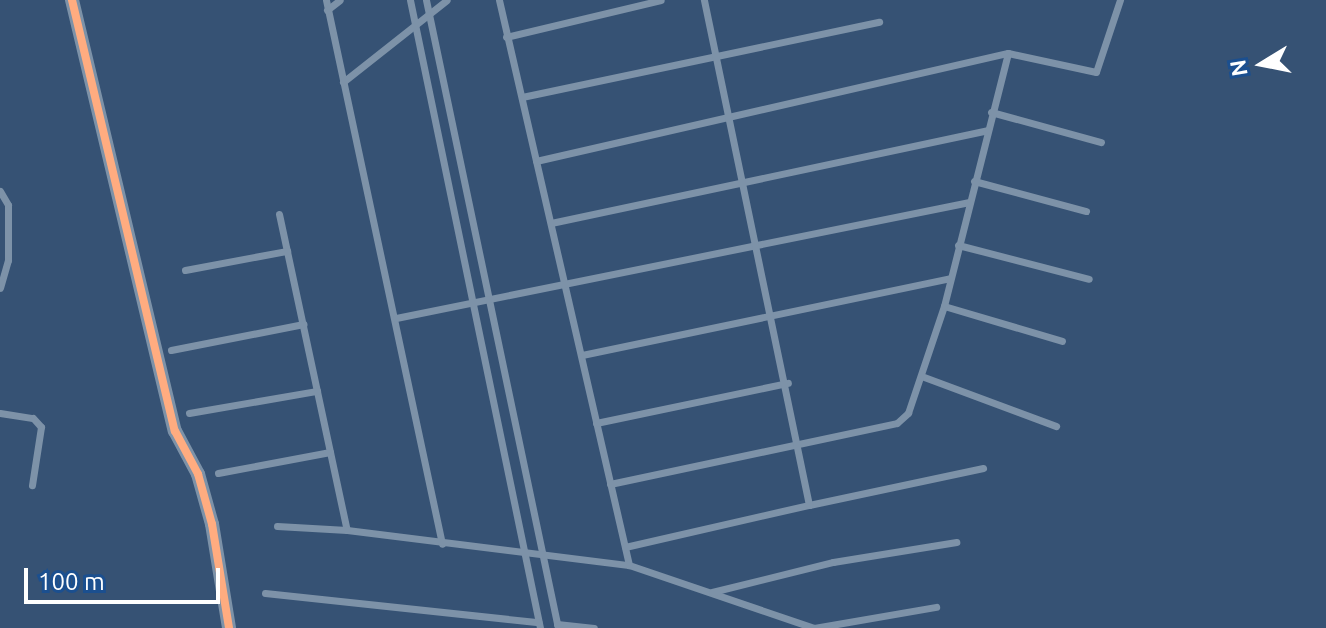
<!DOCTYPE html>
<html>
<head>
<meta charset="utf-8">
<style>
  body { margin:0 }
  #map { position:relative; width:1326px; height:628px; overflow:hidden; background:#365274; font-family:Ubuntu,sans-serif }
  div>[style] { position:absolute }
  .service>* { height:7px; margin:-3.5px; padding:0 3.5px; transform-origin:3.5px; border-radius:3.5px; background:#7d92a8 }
  .minor>* { height:14px; margin:-7px; padding:0 7px; transform-origin:7px; border-radius:7px; background:#7d92a8 }
  .cycleway>* { height:8px; margin:-4px; padding:0 4px; transform-origin:4px; border-radius:4px; background:#ffac80 }
  span { translate:-50% -50%; white-space:nowrap; text-align:center; line-height:1.15; -webkit-text-stroke:7px #1b4f8f; paint-order:stroke }
  .north { position:absolute; left:1222px; top:24px; width:80px; height:80px; -webkit-text-stroke:6px #1b4f8f; paint-order:stroke; rotate:260deg; font-size:22px; font-weight:700; line-height:32px; text-align:center; color:#fff }
  .north::after { content:''; display:block; margin:auto; width:28px; height:36px; background:#fff; clip-path:polygon(50% 0,100% 100%,50% 72%,0 100%) }
  .scale { position:absolute; left:24px; top:568px; width:196px; height:36px; box-sizing:border-box; border:4px solid #fff; border-top:0; padding-left:10px; font-size:24px; line-height:28px; white-space:nowrap; color:#fff; -webkit-text-stroke:6px #1b4f8f; paint-order:stroke }
</style>
</head>
<body>
<div id="map">
  <div class="service">
    <i style="left:326px;top:0;width:556px;rotate:77.96deg"></i>
    <i style="left:410px;top:0;width:641px;rotate:78.3deg"></i>
    <i style="left:426px;top:0;width:642px;rotate:78.13deg"></i>
    <i style="left:499px;top:0;width:580px;rotate:77.04deg"></i>
    <i style="left:629px;top:565px;width:195px;rotate:18.8deg"></i>
    <i style="left:327px;top:10px;width:16px;rotate:-38deg"></i>
    <i style="left:506px;top:37px;width:159px;rotate:-13.4deg"></i>
    <i style="left:343px;top:82px;width:132px;rotate:-38.3deg"></i>
    <i style="left:522px;top:97px;width:365px;rotate:-11.9deg"></i>
    <i style="left:991px;top:112px;width:114px;rotate:15.3deg"></i>
    <i style="left:536px;top:161px;width:484px;rotate:-12.9deg"></i>
    <i style="left:1008px;top:53px;width:90px;rotate:12.2deg"></i>
    <i style="left:1096px;top:72px;width:76px;rotate:-71.6deg"></i>
    <i style="left:974px;top:181px;width:116px;rotate:15deg"></i>
    <i style="left:0;top:191px;width:16px;rotate:60deg"></i>
    <i style="left:8px;top:205px;width:55px;rotate:90deg"></i>
    <i style="left:8px;top:260px;width:29px;rotate:106deg"></i>
    <i style="left:279px;top:214px;width:323px;rotate:77.9deg"></i>
    <i style="left:347px;top:530px;width:284px;rotate:7.1deg"></i>
    <i style="left:551px;top:223px;width:446px;rotate:-12deg"></i>
    <i style="left:958px;top:245px;width:135px;rotate:14.5deg"></i>
    <i style="left:185px;top:270px;width:104px;rotate:-10.6deg"></i>
    <i style="left:944px;top:306px;width:123px;rotate:16.5deg"></i>
    <i style="left:396px;top:318px;width:585px;rotate:-11.44deg"></i>
    <i style="left:171px;top:350px;width:135px;rotate:-11.1deg"></i>
    <i style="left:582px;top:355px;width:375px;rotate:-11.8deg"></i>
    <i style="left:924px;top:377px;width:141px;rotate:20.4deg"></i>
    <i style="left:0;top:413px;width:33px;rotate:9deg"></i>
    <i style="left:33px;top:418px;width:12px;rotate:48deg"></i>
    <i style="left:41px;top:427px;width:59px;rotate:98.8deg"></i>
    <i style="left:189px;top:413px;width:130px;rotate:-9.8deg"></i>
    <i style="left:596px;top:423px;width:196px;rotate:-11.8deg"></i>
    <i style="left:218px;top:473px;width:114px;rotate:-10.6deg"></i>
    <i style="left:610px;top:484px;width:293px;rotate:-12deg"></i>
    <i style="left:897px;top:423px;width:15px;rotate:-42deg"></i>
    <i style="left:908px;top:413px;width:113px;rotate:-71.4deg"></i>
    <i style="left:944px;top:306px;width:261px;rotate:-75.8deg"></i>
    <i style="left:809px;top:505px;width:178px;rotate:-12deg"></i>
    <i style="left:277px;top:526px;width:70px;rotate:3.3deg"></i>
    <i style="left:625px;top:547px;width:189px;rotate:-12.9deg"></i>
    <i style="left:809px;top:505px;width:516px;rotate:-101.75deg"></i>
    <i style="left:712px;top:592px;width:125px;rotate:-13.9deg"></i>
    <i style="left:833px;top:562px;width:125px;rotate:-9.2deg"></i>
    <i style="left:265px;top:593px;width:275px;rotate:6.1deg"></i>
    <i style="left:557px;top:624px;width:37px;rotate:6deg"></i>
    <i style="left:814px;top:628px;width:124px;rotate:-9.8deg"></i>
  </div>
  <div class="minor">
    <i style="left:72px;top:0;width:443px;rotate:76.6deg"></i>
    <i style="left:175px;top:431px;width:49px;rotate:61.9deg"></i>
    <i style="left:198px;top:474px;width:52px;rotate:74.4deg"></i>
    <i style="left:212px;top:524px;width:105px;rotate:80.7deg"></i>
  </div>
  <div class="cycleway">
    <i style="left:72px;top:0;width:443px;rotate:76.6deg"></i>
    <i style="left:175px;top:431px;width:49px;rotate:61.9deg"></i>
    <i style="left:198px;top:474px;width:52px;rotate:74.4deg"></i>
    <i style="left:212px;top:524px;width:105px;rotate:80.7deg"></i>
  </div>
  <div class="north">N</div>
  <div class="scale">100 m</div>
</div>
</body>
</html>
